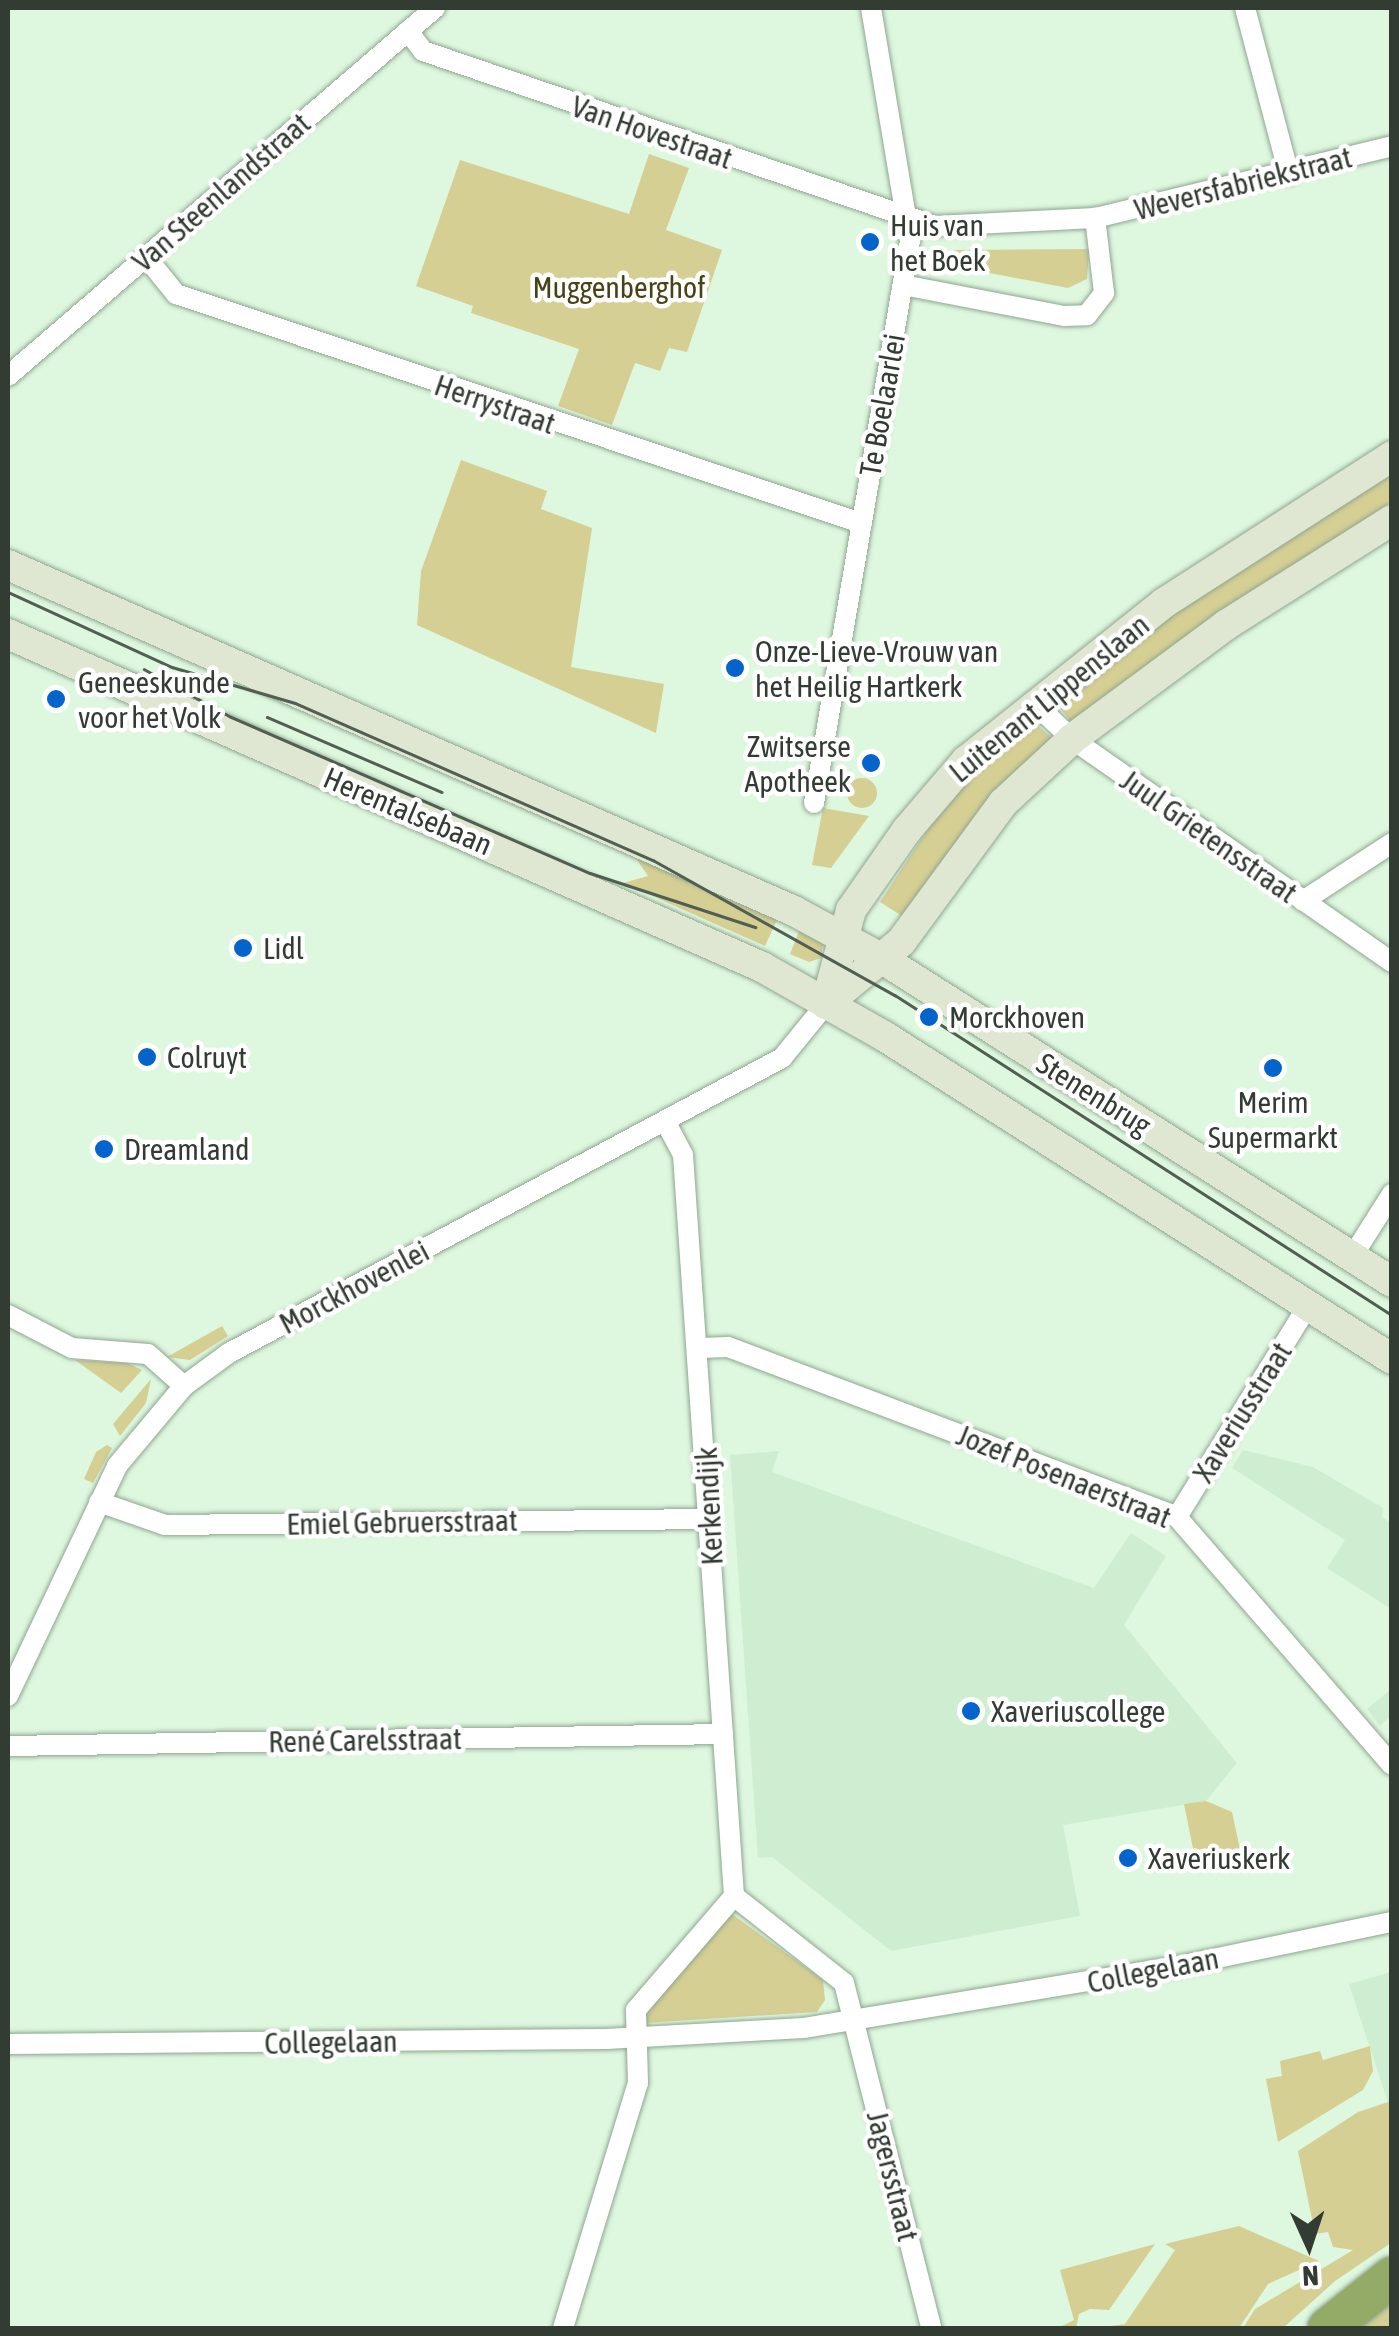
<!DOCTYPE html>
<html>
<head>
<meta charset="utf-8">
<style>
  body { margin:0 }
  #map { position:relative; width:1399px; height:2336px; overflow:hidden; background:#def7df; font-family:"Asap Condensed",sans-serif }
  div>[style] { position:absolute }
  .built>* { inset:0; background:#cfeed1 }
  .green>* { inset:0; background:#d5cf94 }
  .round { border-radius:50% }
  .roads { filter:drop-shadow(0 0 2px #8fa690) drop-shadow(0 0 2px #8fa690) }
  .minor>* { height:20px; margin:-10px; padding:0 10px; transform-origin:10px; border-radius:10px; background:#fff }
  .secondary>* { height:30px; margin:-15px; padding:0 15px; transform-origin:15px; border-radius:15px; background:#dfe6d1 }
  .motorway>* { height:40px; margin:-20px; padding:0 20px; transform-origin:20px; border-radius:20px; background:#93ab67 }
  .tram>* { height:2.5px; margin:-1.25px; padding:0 1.25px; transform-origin:1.25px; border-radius:1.25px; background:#515e52 }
  .dots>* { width:28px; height:28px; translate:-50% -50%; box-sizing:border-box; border:5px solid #fff; border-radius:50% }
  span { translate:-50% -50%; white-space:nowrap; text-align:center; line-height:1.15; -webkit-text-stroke:9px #fff; paint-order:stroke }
  .street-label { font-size:30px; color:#323c33 }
  .poi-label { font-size:30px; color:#323c33 }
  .left { translate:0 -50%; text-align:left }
  .right { translate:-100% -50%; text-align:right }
  .park-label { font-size:30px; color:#484317 }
  .frame { position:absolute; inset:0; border:10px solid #323c33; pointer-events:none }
  .north { position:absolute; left:1259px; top:2196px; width:100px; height:100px; -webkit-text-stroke:8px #fff; paint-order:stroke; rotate:177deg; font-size:28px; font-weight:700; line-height:40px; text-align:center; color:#323c33 }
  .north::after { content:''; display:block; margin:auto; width:35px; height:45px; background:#323c33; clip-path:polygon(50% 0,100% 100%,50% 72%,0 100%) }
</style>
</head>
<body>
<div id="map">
  <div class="built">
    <i style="clip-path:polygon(1243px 1450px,1313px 1467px,1383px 1508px,1382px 1517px,1391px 1523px,1391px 1609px,1327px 1568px,1345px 1540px,1232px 1468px)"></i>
    <i style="clip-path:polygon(779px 1451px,772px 1472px,1094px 1588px,1131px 1533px,1166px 1556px,1124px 1625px,1237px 1763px,1206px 1801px,1063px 1825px,1080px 1916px,891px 1951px,772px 1857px,758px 1858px,730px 1455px)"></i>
    <i style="clip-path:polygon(1391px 1689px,1391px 1716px,1380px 1726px,1367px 1709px)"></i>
    <i style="clip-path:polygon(1391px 1972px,1391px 2101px,1388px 2102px,1349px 1984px)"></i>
  </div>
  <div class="green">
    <i style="clip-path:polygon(649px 154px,689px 168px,666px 230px,722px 250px,687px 352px,669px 348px,660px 371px,635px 363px,612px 425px,558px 406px,579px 349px,471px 313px,473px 306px,416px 286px,460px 160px,629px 214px)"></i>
    <i style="clip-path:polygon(1089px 249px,1087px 279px,1068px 288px,953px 266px,954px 250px)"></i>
    <i style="clip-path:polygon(461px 460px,547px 491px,541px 509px,592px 528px,571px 667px,664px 684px,656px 733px,417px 625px,421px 571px)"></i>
    <i style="clip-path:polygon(1391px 475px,1391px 502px,1224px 613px,1073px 724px,1055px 702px,1185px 606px)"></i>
    <i style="clip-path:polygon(1030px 719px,1052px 738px,908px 920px,880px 902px,945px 803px)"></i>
    <i class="round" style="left:847px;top:778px;width:30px;height:30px"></i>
    <i style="clip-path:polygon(823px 808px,869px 816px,831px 868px,812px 865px)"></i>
    <i style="clip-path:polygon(633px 854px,777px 920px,765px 946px,623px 883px,648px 876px)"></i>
    <i style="clip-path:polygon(800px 929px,823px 943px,821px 958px,809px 962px,790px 954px)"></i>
    <i style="clip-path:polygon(222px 1326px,228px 1336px,190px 1360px,167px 1357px)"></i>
    <i style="clip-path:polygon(75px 1360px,127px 1363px,142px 1370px,121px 1393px)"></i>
    <i style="clip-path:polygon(151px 1379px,146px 1403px,120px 1436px,113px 1424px)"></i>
    <i style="clip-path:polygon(107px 1445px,112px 1448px,93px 1483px,84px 1479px,96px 1452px)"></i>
    <i style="clip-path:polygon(1206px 1801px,1232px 1812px,1241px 1854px,1196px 1863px,1184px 1804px)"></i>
    <i style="clip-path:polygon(729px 1912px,823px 1980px,825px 2000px,817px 2012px,644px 2023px,643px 2011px)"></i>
    <i style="clip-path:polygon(1370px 2046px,1373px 2071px,1363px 2090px,1278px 2142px,1266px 2079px,1282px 2076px,1280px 2061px,1320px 2051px,1323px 2060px)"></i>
    <i style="clip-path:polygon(1391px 2101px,1391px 2243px,1335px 2281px,1283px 2328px,1243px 2328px,1255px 2309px,1353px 2250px,1333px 2247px,1328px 2232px,1315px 2234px,1298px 2151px,1358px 2112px)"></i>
    <i style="clip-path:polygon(1239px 2226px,1319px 2261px,1268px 2284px,1239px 2328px,1096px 2328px,1125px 2324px,1175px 2250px,1165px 2244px)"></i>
    <i style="clip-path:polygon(1155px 2244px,1109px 2310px,1090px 2309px,1079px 2314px,1076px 2328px,1058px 2328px,1074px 2320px,1060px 2270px)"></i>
    <i style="clip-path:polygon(1391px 2302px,1391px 2328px,1358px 2328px)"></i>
  </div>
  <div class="roads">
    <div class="minor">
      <i style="left:1245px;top:8px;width:172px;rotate:75.2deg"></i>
      <i style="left:408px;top:31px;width:25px;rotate:53deg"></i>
      <i style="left:423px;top:51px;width:541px;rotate:18.87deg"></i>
      <i style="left:935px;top:226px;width:160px;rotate:-2.9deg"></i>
      <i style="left:1095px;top:218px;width:306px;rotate:-13.6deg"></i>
      <i style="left:146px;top:257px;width:48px;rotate:51deg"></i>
      <i style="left:176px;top:294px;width:722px;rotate:18.49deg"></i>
      <i style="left:903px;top:285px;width:164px;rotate:10.9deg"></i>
      <i style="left:1064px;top:316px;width:23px;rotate:-2deg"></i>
      <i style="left:1087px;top:315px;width:28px;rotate:-52deg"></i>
      <i style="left:1104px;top:293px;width:76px;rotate:-96.8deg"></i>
      <i style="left:8px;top:376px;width:564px;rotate:-40.76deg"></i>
      <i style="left:1033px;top:702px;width:54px;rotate:43.5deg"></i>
      <i style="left:1072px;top:739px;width:390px;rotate:34.9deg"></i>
      <i style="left:814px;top:803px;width:570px;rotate:-80.31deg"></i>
      <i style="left:910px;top:241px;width:236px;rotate:-99.5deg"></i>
      <i style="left:1303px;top:901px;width:106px;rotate:-33.1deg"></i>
      <i style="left:665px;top:1121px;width:38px;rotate:62deg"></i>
      <i style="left:683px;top:1155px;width:743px;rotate:86.06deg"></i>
      <i style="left:1352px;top:1257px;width:75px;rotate:-57.6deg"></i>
      <i style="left:8px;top:1315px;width:72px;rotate:27.3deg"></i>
      <i style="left:72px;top:1348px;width:76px;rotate:4.5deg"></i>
      <i style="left:148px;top:1354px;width:48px;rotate:41.6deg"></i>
      <i style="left:700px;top:1348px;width:28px;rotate:-2deg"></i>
      <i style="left:728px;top:1347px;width:480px;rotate:20.7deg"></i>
      <i style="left:1177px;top:1517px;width:328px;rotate:49.1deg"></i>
      <i style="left:99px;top:1502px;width:70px;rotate:19.2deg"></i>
      <i style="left:165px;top:1525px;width:544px;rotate:-0.63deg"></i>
      <i style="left:1177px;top:1517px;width:247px;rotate:-58.2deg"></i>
      <i style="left:8px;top:1696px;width:255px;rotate:-64.6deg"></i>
      <i style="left:117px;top:1466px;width:104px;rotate:-50.1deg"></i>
      <i style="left:184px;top:1386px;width:56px;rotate:-36.3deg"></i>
      <i style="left:229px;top:1353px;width:627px;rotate:-28.08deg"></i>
      <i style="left:782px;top:1058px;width:70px;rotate:-50.8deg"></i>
      <i style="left:8px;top:1746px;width:715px;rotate:-0.96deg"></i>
      <i style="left:734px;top:1896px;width:140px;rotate:38.3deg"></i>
      <i style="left:844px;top:1983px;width:356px;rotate:75.8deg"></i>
      <i style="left:8px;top:2044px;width:598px;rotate:-0.48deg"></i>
      <i style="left:606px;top:2039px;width:198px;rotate:-3.2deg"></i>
      <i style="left:804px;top:2028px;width:375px;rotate:-9.4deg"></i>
      <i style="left:1174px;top:1967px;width:223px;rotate:-11.7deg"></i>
      <i style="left:563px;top:2328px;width:256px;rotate:-73deg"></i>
      <i style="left:638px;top:2083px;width:73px;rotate:-91.6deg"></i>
      <i style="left:636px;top:2010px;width:150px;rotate:-49.3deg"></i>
    </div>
    <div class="secondary">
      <i style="left:8px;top:565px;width:859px;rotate:23.76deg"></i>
      <i style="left:794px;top:911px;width:99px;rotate:28.4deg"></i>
      <i style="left:881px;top:958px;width:605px;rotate:32.38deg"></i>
      <i style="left:8px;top:634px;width:824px;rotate:23.83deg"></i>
      <i style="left:762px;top:967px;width:140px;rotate:29.5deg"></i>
      <i style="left:884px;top:1036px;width:602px;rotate:32.45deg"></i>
      <i style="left:826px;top:1004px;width:97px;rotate:-75.1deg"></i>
      <i style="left:851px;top:910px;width:98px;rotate:-55deg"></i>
      <i style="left:907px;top:830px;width:91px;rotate:-49.5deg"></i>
      <i style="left:966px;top:761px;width:253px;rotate:-38.6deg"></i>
      <i style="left:1164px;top:603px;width:271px;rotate:-32.8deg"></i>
      <i style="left:826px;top:1004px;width:97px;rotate:-39.6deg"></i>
      <i style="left:901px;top:942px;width:172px;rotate:-53.7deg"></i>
      <i style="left:1003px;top:803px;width:94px;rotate:-42.8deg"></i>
      <i style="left:1072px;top:739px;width:192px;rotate:-36.5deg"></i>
      <i style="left:1226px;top:625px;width:196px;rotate:-32.3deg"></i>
    </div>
    <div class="motorway">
      <i style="left:1328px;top:2328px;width:82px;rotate:-38.6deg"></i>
    </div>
  </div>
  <div class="tram">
    <i style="left:8px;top:592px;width:180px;rotate:24.6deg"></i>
    <i style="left:172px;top:667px;width:128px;rotate:16.3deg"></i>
    <i style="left:295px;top:703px;width:391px;rotate:23.7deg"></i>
    <i style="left:653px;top:860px;width:277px;rotate:29.2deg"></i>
    <i style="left:895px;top:995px;width:591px;rotate:32.78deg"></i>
    <i style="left:144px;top:669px;width:99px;rotate:28.9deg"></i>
    <i style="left:231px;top:717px;width:391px;rotate:23.5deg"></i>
    <i style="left:590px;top:873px;width:174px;rotate:18.1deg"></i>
    <i style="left:267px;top:717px;width:190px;rotate:23.2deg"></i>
  </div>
  <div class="dots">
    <i style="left:870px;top:242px;background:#0563cc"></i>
    <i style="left:735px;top:668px;background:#0563cc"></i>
    <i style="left:56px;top:699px;background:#0563cc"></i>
    <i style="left:871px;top:763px;background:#0563cc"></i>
    <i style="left:243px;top:948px;background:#0563cc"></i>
    <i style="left:929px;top:1017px;background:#0563cc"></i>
    <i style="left:147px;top:1057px;background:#0563cc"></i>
    <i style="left:1273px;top:1068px;background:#0563cc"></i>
    <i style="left:104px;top:1149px;background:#0563cc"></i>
    <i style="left:971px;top:1711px;background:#0563cc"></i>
    <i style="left:1128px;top:1858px;background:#0563cc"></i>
  </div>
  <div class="street-label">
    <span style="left:652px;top:132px;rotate:19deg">Van Hovestraat</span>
    <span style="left:1243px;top:183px;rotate:-14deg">Weversfabriekstraat</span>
    <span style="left:221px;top:192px;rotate:-41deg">Van Steenlandstraat</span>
    <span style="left:495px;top:404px;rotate:19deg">Herrystraat</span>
    <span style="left:882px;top:405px;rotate:-80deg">Te Boelaarlei</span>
    <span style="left:1049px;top:698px;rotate:-39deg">Luitenant Lippenslaan</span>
    <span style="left:408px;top:811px;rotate:23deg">Herentalsebaan</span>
    <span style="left:1209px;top:836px;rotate:35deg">Juul Grietensstraat</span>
    <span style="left:1094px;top:1094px;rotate:32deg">Stenenbrug</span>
    <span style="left:354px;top:1287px;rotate:-28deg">Morckhovenlei</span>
    <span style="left:1242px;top:1412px;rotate:-58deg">Xaveriusstraat</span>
    <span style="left:1064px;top:1476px;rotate:22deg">Jozef Posenaerstraat</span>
    <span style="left:709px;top:1506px;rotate:-93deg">Kerkendijk</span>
    <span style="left:402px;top:1522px;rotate:-1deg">Emiel Gebruersstraat</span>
    <span style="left:365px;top:1740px;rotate:-1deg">René Carelsstraat</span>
    <span style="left:1153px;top:1970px;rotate:-11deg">Collegelaan</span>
    <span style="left:331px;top:2042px;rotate:-1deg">Collegelaan</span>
    <span style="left:893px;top:2176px;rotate:76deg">Jagersstraat</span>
  </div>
  <div class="poi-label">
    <span class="left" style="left:890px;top:242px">Huis van<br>het Boek</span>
    <span class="left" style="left:755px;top:668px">Onze-Lieve-Vrouw van<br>het Heilig Hartkerk</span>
    <span class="left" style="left:78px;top:699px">Geneeskunde<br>voor het Volk</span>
    <span class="right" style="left:851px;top:763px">Zwitserse<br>Apotheek</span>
    <span class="left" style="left:263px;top:948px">Lidl</span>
    <span class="left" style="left:949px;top:1017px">Morckhoven</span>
    <span class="left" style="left:167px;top:1057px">Colruyt</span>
    <span style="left:1273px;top:1119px">Merim<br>Supermarkt</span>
    <span class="left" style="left:124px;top:1149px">Dreamland</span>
    <span class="left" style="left:991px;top:1711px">Xaveriuscollege</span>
    <span class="left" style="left:1148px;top:1858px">Xaveriuskerk</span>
  </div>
  <div class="park-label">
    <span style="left:619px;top:287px">Muggenberghof</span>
  </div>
  <div class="frame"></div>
  <div class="north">N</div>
</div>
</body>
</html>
